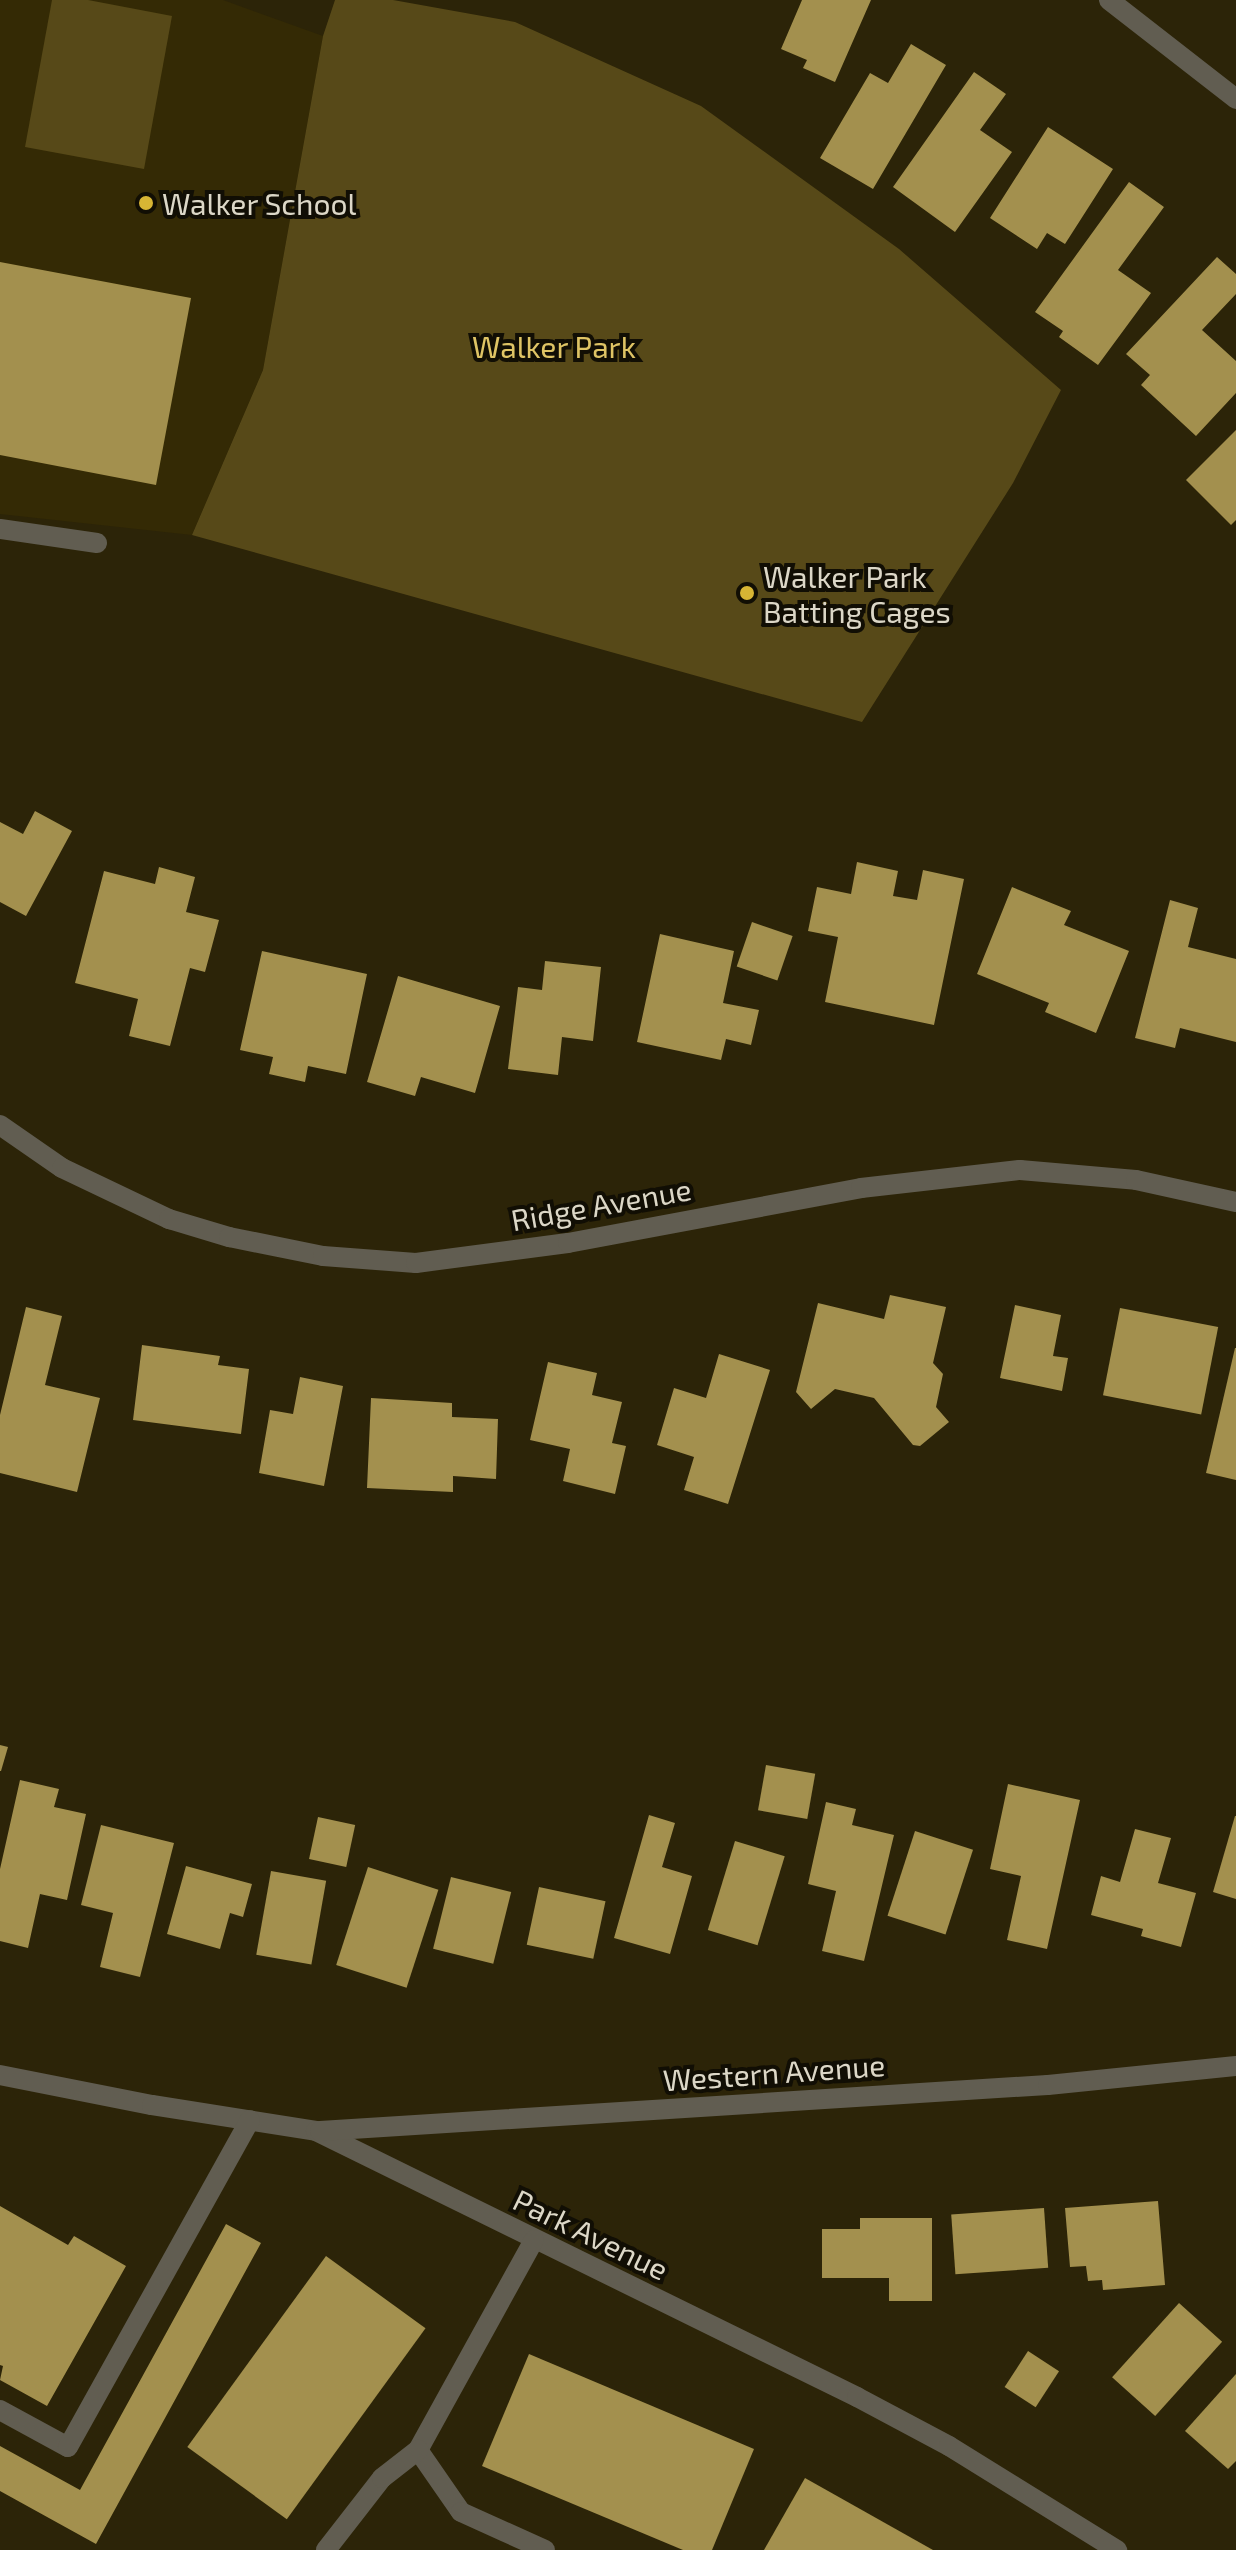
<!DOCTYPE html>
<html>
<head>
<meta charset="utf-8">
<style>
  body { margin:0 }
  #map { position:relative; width:1236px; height:2550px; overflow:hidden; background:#2c2408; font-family:"Exo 2",sans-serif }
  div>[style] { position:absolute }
  .built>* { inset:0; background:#342a05 }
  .green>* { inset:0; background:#574918 }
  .building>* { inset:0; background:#a3904e; transform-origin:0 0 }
  .minor>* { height:20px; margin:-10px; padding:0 10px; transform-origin:10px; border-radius:10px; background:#615d51 }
  .dots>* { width:22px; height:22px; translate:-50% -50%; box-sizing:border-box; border:4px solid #110e04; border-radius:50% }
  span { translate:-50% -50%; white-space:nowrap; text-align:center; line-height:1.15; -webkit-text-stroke:8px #110e04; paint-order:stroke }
  .poi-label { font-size:30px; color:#dcd7c7 }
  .left { translate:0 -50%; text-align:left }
  .park-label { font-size:30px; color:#dfc465 }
  .street-label { font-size:30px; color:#dcd7c7 }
</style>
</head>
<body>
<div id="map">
  <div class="built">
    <i style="clip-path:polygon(0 0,223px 0,323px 36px,263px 370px,192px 535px,0 514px)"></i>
  </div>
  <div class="green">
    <i style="clip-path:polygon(52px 0,88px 0,172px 16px,144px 169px,25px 147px)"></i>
    <i style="clip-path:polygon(335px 0,393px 0,515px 22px,701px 106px,899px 249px,1061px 390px,1013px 483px,862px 722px,192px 535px,263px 370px,323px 36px)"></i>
  </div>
  <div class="building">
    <i style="clip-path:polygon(802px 0,871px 0,835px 82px,803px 68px,807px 60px,781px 49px)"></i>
    <i style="clip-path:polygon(911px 44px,946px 65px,873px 189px,820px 158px,870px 73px,888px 83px)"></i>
    <i style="clip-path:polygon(974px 72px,1006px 94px,980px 130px,1012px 152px,955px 232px,893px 187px)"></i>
    <i style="clip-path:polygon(1048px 127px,1113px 169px,1065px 244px,1047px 233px,1037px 249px,990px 218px)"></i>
    <i style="clip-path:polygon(1129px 182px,1164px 207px,1118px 270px,1151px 293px,1098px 365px,1059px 337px,1063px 331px,1035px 312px)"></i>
    <i style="clip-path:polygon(1217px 257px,1236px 274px,1236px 294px,1202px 330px,1236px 361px,1236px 393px,1196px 436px,1141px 385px,1150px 375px,1126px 354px)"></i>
    <i style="clip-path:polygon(0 262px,191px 298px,156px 485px,0 455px)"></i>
    <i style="clip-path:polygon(1236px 430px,1236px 520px,1231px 525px,1186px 480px)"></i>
    <i style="clip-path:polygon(35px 811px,72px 831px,26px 916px,0 902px,0 822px,23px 834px)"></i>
    <i style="clip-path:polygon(857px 862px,898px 871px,893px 896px,917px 900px,923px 870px,964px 879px,934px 1025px,825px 1002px,838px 937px,808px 931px,817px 887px,851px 894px)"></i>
    <i style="clip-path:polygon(159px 867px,195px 877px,186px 912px,219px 920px,205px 972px,190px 968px,170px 1046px,129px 1036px,138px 999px,75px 983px,104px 871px,155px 884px)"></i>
    <i style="clip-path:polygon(1012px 887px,1071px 911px,1064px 925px,1129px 951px,1096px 1033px,1045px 1012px,1049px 1003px,977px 974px)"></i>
    <i style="clip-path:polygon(1170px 900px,1198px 908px,1188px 947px,1236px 959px,1236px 1042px,1180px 1028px,1175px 1048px,1135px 1038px)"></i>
    <i style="left:752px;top:922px;width:43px;height:47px;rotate:19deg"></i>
    <i style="clip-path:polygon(660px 934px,734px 951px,723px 1003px,759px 1010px,751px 1045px,726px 1039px,721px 1060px,637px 1042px)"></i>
    <i style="clip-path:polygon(262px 951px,367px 974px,346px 1074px,308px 1066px,305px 1082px,269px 1074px,273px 1057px,240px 1050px)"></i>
    <i style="clip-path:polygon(545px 961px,601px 967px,593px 1041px,562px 1037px,558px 1075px,508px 1069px,518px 987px,542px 990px)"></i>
    <i style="clip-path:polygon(398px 976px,500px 1006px,475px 1093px,421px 1077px,415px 1096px,367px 1082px)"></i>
    <i style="clip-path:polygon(890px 1295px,946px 1307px,933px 1363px,943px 1374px,936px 1407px,949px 1422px,920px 1446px,913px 1445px,874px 1398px,835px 1389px,811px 1409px,796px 1392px,818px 1303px,884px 1319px)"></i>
    <i style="clip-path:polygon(1015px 1305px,1061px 1315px,1053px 1356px,1068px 1358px,1062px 1391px,1000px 1378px)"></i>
    <i style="clip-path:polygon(26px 1307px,62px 1316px,45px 1385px,100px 1398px,77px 1492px,0 1473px,0 1415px)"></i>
    <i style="left:1120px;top:1308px;width:100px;height:89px;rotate:11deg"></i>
    <i style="clip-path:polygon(142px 1345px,220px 1356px,218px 1365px,249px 1369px,241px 1434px,133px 1420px)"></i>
    <i style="clip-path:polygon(1235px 1348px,1236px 1348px,1236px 1480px,1206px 1473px)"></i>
    <i style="clip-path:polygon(719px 1354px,770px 1370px,728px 1504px,684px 1490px,694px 1457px,657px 1445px,674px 1388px,706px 1398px)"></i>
    <i style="clip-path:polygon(548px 1362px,597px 1373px,592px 1395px,622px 1402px,612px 1443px,626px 1446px,615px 1494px,563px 1481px,570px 1449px,530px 1440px)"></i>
    <i style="clip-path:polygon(300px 1377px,343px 1386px,324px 1486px,259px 1473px,270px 1410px,293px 1414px)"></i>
    <i style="clip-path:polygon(371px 1398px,452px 1403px,452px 1417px,498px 1419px,496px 1479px,453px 1476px,453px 1492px,367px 1488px)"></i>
    <i style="clip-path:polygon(0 1745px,8px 1747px,1px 1771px,0 1771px)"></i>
    <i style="left:766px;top:1765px;width:50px;height:46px;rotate:10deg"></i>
    <i style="clip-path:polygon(20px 1780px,59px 1789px,54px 1807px,86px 1814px,67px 1900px,40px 1894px,28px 1948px,0 1941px,0 1869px)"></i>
    <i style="clip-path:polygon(1008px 1784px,1080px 1800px,1047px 1949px,1007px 1940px,1021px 1876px,990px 1869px)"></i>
    <i style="clip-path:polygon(826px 1802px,856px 1809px,852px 1825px,894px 1835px,864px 1961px,822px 1951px,836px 1891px,808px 1884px)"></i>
    <i style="clip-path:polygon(649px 1815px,675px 1823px,662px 1867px,692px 1876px,670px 1954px,614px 1938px)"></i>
    <i style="clip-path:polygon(1235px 1816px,1236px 1816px,1236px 1899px,1213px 1892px)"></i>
    <i style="left:318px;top:1817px;width:38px;height:43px;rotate:12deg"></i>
    <i style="clip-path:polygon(101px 1825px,174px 1843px,140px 1977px,100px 1967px,113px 1913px,81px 1905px)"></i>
    <i style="clip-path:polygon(1135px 1829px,1171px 1838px,1158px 1883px,1196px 1893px,1181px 1947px,1141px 1936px,1143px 1929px,1091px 1915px,1101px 1876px,1120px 1882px)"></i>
    <i style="left:915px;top:1831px;width:61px;height:89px;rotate:18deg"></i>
    <i style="left:735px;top:1841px;width:52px;height:93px;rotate:17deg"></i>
    <i style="clip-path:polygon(186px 1866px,252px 1884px,243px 1917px,230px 1913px,220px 1949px,167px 1934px)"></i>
    <i style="left:368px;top:1867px;width:74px;height:103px;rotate:18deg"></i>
    <i style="left:271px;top:1871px;width:56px;height:85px;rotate:10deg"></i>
    <i style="left:451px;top:1877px;width:62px;height:74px;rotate:14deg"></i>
    <i style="left:539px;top:1887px;width:68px;height:59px;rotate:12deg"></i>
    <i style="clip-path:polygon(1158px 2201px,1165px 2285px,1103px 2290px,1102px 2280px,1088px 2281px,1086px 2266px,1070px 2267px,1065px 2208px)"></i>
    <i style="clip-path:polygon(0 2206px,68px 2245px,74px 2236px,126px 2266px,47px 2406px,0 2380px,3px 2366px,0 2365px)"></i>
    <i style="left:1044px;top:2208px;width:60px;height:93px;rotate:86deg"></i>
    <i style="clip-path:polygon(860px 2218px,932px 2218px,932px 2301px,889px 2301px,889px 2278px,822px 2278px,822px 2229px,860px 2229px)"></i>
    <i style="clip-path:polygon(226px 2224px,261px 2243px,96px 2544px,0 2491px,0 2446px,80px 2490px)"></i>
    <i style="left:326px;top:2256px;width:123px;height:236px;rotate:36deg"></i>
    <i style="left:1179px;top:2303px;width:58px;height:100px;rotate:42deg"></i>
    <i style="left:1028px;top:2351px;width:37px;height:43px;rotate:33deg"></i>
    <i style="clip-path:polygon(529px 2354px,754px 2449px,712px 2550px,683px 2550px,482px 2466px)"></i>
    <i style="clip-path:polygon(1236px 2374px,1236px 2461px,1228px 2469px,1185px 2431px)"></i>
    <i style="clip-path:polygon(805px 2478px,933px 2550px,764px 2550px)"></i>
  </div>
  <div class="minor">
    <i style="left:1109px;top:0;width:161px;rotate:37.9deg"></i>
    <i style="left:0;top:529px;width:98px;rotate:8.2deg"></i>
    <i style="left:0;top:1125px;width:75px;rotate:34.7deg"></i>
    <i style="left:62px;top:1168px;width:119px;rotate:25.5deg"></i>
    <i style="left:169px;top:1219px;width:63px;rotate:16.7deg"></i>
    <i style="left:229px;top:1237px;width:96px;rotate:11.4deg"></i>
    <i style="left:323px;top:1256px;width:93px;rotate:4.3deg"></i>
    <i style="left:416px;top:1263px;width:153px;rotate:-7.5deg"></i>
    <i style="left:568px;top:1243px;width:298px;rotate:-10.6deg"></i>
    <i style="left:861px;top:1188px;width:160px;rotate:-6.5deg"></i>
    <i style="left:1020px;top:1170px;width:116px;rotate:4.9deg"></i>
    <i style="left:1136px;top:1180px;width:102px;rotate:12.4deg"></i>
    <i style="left:0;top:2075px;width:155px;rotate:11.2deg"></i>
    <i style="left:152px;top:2105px;width:166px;rotate:9deg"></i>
    <i style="left:316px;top:2131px;width:603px;rotate:26.18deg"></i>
    <i style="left:857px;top:2397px;width:104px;rotate:28deg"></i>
    <i style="left:949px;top:2446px;width:198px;rotate:31.8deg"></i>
    <i style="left:320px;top:2131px;width:729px;rotate:-3.62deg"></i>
    <i style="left:1048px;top:2085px;width:189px;rotate:-5.8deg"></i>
    <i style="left:534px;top:2240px;width:240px;rotate:118.9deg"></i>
    <i style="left:418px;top:2450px;width:75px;rotate:55.3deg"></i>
    <i style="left:461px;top:2512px;width:92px;rotate:24.3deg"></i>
    <i style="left:0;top:2410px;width:77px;rotate:28.6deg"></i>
    <i style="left:68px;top:2447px;width:374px;rotate:-60.9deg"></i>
    <i style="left:326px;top:2550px;width:91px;rotate:-52.1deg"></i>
    <i style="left:382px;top:2478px;width:46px;rotate:-37.9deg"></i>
  </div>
  <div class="dots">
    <i style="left:146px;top:203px;background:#d7b534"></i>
    <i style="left:747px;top:593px;background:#d7b534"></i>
  </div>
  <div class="poi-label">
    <span class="left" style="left:162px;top:203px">Walker School</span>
    <span class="left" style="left:763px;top:593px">Walker Park<br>Batting Cages</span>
  </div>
  <div class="park-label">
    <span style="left:554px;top:346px">Walker Park</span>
  </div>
  <div class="street-label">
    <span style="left:601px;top:1204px;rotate:-10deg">Ridge Avenue</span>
    <span style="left:774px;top:2072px;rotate:-4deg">Western Avenue</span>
    <span style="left:591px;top:2234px;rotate:26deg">Park Avenue</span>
  </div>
</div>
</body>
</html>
